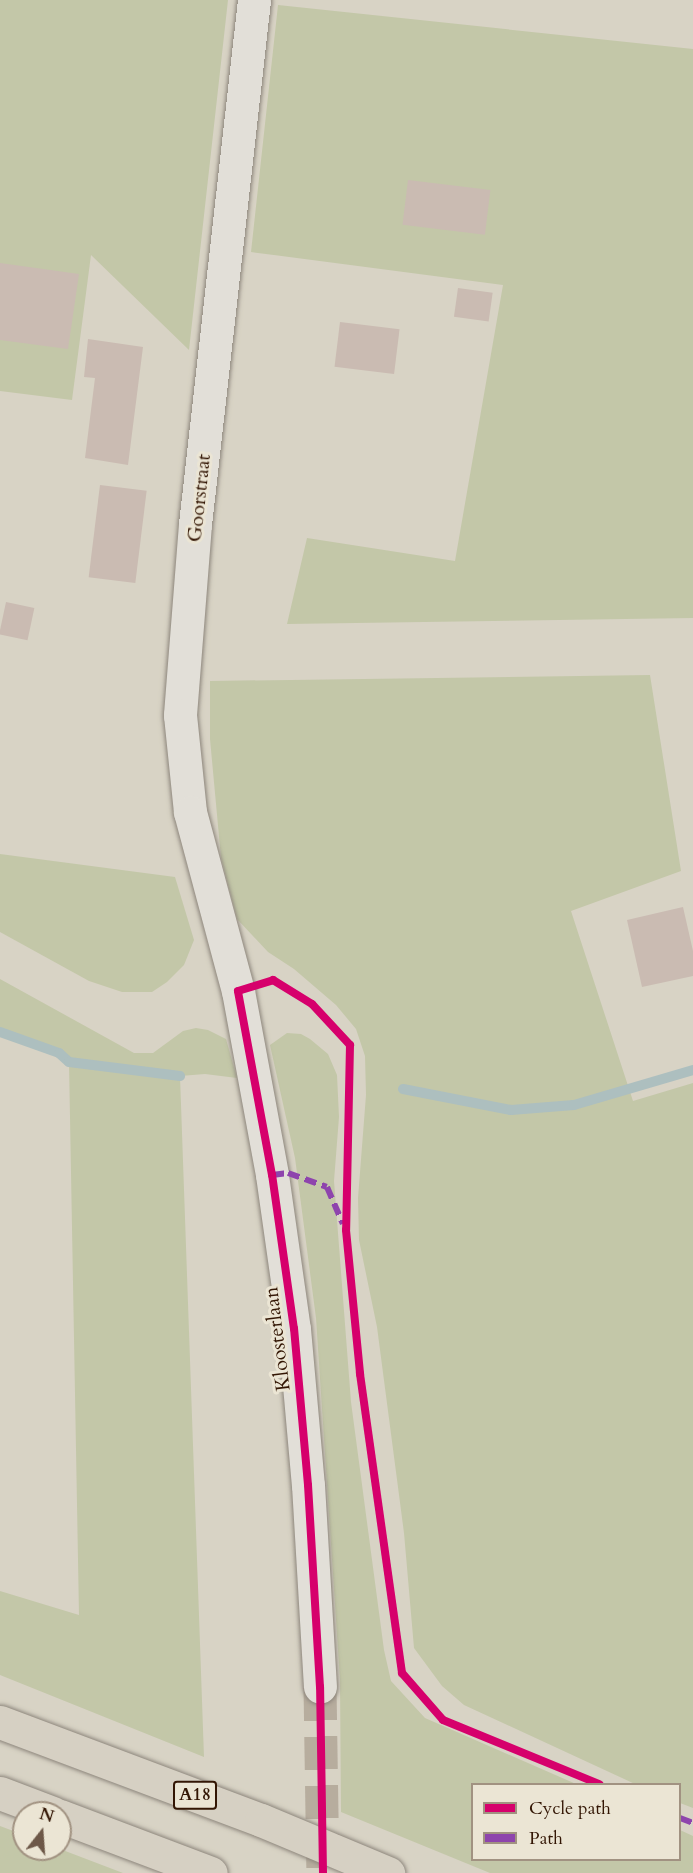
<!DOCTYPE html>
<html>
<head>
<meta charset="utf-8">
<style>
  body { margin:0 }
  #map { position:relative; width:693px; height:1873px; overflow:hidden; background:#d8d3c5; font-family:Cardo,serif }
  div>[style] { position:absolute }
  .green>* { inset:0; background:#c3c7a8 }
  .stream>* { height:10px; margin:-5px; padding:0 5px; transform-origin:5px; border-radius:5px; background:#adbfbf }
  .building>* { inset:0; background:#cabbb2; transform-origin:0 0 }
  .street-tunnel>* { height:33px; margin-top:-16.5px; transform-origin:0; background:repeating-linear-gradient(90deg,#b7ad9e 0 33px,transparent 0 49px) }
  .roads { filter:drop-shadow(0 0 2px #8d867c) drop-shadow(0 0 2px #8d867c) }
  .street>* { height:33px; margin:-16.5px; padding:0 16.5px; transform-origin:16.5px; border-radius:16.5px; background:#e2dfd8 }
  .highway>* { height:33px; margin:-16.5px; padding:0 16.5px; transform-origin:16.5px; border-radius:16.5px; background:#d6d0c3 }
  .quiet>* { height:6px; margin-top:-3px; transform-origin:0; background:repeating-linear-gradient(90deg,#8e44ad 0 12px,transparent 0 18px) }
  .cycleway>* { height:8px; margin:-4px; padding:0 4px; transform-origin:4px; border-radius:4px; background:#d6006c }
  span { translate:-50% -50%; white-space:nowrap; text-align:center; line-height:1.15; -webkit-text-stroke:6px #ebe5d4; paint-order:stroke }
  .shield-label span { padding:2px 4px; background:#ebe5d4; border:2px solid; border-radius:4px; -webkit-text-stroke-width:0 }
  .shield-label { font-size:18px; color:#331604; font-weight:700 }
  .street-label { font-size:20px; color:#331604 }
  .legend { position:absolute; left:471px; top:1783px; width:210px; height:78px; box-sizing:border-box; background:#ebe5d4; border:2px solid #a19281; margin:0; padding:8px 10px; list-style:none; font-size:18px; color:#331604 }
  .legend li { display:flex; align-items:center; gap:12px; height:30px }
  .legend b { width:30px; border:2px solid #a19281 }
  .north { position:absolute; left:12px; top:1801px; width:60px; height:60px; box-sizing:border-box; background:#ebe5d4; border:2px solid #a19281; border-radius:50%; rotate:17deg; font-size:16px; font-weight:700; line-height:24px; text-align:center; color:#331604 }
  .north::after { content:''; display:block; margin:auto; width:21px; height:27px; background:#6d5848; clip-path:polygon(50% 0,100% 100%,50% 72%,0 100%) }
</style>
</head>
<body>
<div id="map">
  <div class="green">
    <i style="clip-path:polygon(0 0,228px 0,189px 350px,91px 255px,72px 400px,0 391px)"></i>
    <i style="clip-path:polygon(278px 5px,693px 49px,693px 618px,287px 624px,307px 538px,455px 561px,503px 285px,251px 252px)"></i>
    <i style="clip-path:polygon(650px 675px,681px 871px,571px 911px,633px 1101px,693px 1083px,693px 1808px,680px 1803px,680px 1784px,635px 1784px,464px 1705px,442px 1686px,414px 1648px,404px 1533px,377px 1327px,359px 1240px,358px 1198px,366px 1095px,365px 1056px,356px 1029px,336px 1005px,294px 969px,268px 952px,237px 919px,221px 858px,210px 739px,210px 681px)"></i>
    <i style="clip-path:polygon(0 854px,175px 877px,194px 940px,184px 965px,167px 982px,152px 992px,122px 992px,89px 981px,0 932px)"></i>
    <i style="clip-path:polygon(0 979px,134px 1053px,153px 1053px,183px 1031px,196px 1028px,208px 1030px,226px 1039px,237px 1078px,205px 1074px,180px 1076px,204px 1757px,0 1675px,0 1591px,79px 1615px,69px 1062px,59px 1053px,0 1032px)"></i>
    <i style="clip-path:polygon(287px 1033px,301px 1034px,310px 1039px,328px 1054px,337px 1075px,339px 1117px,334px 1181px,351px 1402px,384px 1650px,391px 1681px,425px 1718px,576px 1784px,472px 1784px,472px 1860px,680px 1860px,680px 1830px,693px 1836px,693px 1873px,490px 1873px,341px 1812px,340px 1680px,316px 1318px,295px 1158px,270px 1045px)"></i>
    <i style="clip-path:polygon(0 1826px,24px 1835px,24px 1849px,60px 1849px,123px 1873px,0 1873px)"></i>
  </div>
  <div class="stream">
    <i style="left:0;top:1032px;width:63px;rotate:19.6deg"></i>
    <i style="left:59px;top:1053px;width:13px;rotate:42deg"></i>
    <i style="left:69px;top:1062px;width:112px;rotate:7.2deg"></i>
    <i style="left:403px;top:1089px;width:110px;rotate:11deg"></i>
    <i style="left:511px;top:1110px;width:63px;rotate:-4.5deg"></i>
    <i style="left:574px;top:1105px;width:124px;rotate:-16.4deg"></i>
  </div>
  <div class="building">
    <i style="left:408px;top:180px;width:83px;height:45px;rotate:7deg"></i>
    <i style="clip-path:polygon(0 263px,79px 274px,68px 349px,0 340px)"></i>
    <i style="left:458px;top:288px;width:35px;height:29px;rotate:8deg"></i>
    <i style="left:340px;top:322px;width:60px;height:45px;rotate:7deg"></i>
    <i style="clip-path:polygon(88px 339px,143px 347px,128px 465px,85px 458px,95px 378px,84px 377px)"></i>
    <i style="left:100px;top:485px;width:47px;height:93px;rotate:7deg"></i>
    <i style="left:6px;top:602px;width:29px;height:33px;rotate:12deg"></i>
    <i style="clip-path:polygon(683px 907px,693px 951px,693px 976px,642px 987px,627px 920px)"></i>
  </div>
  <div class="street-tunnel">
    <i style="left:320px;top:1687px;width:186px;rotate:89.1deg"></i>
  </div>
  <div class="roads">
    <div class="street">
      <i style="left:254px;top:0;width:527px;rotate:96.42deg"></i>
      <i style="left:195px;top:524px;width:192px;rotate:94.5deg"></i>
      <i style="left:180px;top:715px;width:98px;rotate:84.1deg"></i>
      <i style="left:190px;top:812px;width:185px;rotate:75deg"></i>
      <i style="left:238px;top:991px;width:187px;rotate:79.5deg"></i>
      <i style="left:272px;top:1175px;width:156px;rotate:81.9deg"></i>
      <i style="left:294px;top:1329px;width:157px;rotate:84.9deg"></i>
      <i style="left:308px;top:1485px;width:202px;rotate:86.6deg"></i>
    </div>
    <div class="highway">
      <i style="left:0;top:1722px;width:279px;rotate:20.6deg"></i>
      <i style="left:261px;top:1820px;width:138px;rotate:22.7deg"></i>
      <i style="left:0;top:1793px;width:57px;rotate:20.7deg"></i>
      <i style="left:60px;top:1816px;width:161px;rotate:20.7deg"></i>
    </div>
  </div>
  <div class="quiet">
    <i style="left:272px;top:1175px;width:16px;rotate:-7deg"></i>
    <i style="left:288px;top:1173px;width:41px;rotate:19.7deg"></i>
    <i style="left:327px;top:1187px;width:40px;rotate:66.6deg"></i>
    <i style="left:680px;top:1818px;width:14px;rotate:21deg"></i>
  </div>
  <div class="cycleway">
    <i style="left:323px;top:1873px;width:186px;rotate:-90.9deg"></i>
    <i style="left:320px;top:1687px;width:202px;rotate:-93.4deg"></i>
    <i style="left:308px;top:1485px;width:157px;rotate:-95.1deg"></i>
    <i style="left:294px;top:1329px;width:156px;rotate:-98.1deg"></i>
    <i style="left:272px;top:1175px;width:187px;rotate:-100.5deg"></i>
    <i style="left:238px;top:991px;width:37px;rotate:-17deg"></i>
    <i style="left:273px;top:980px;width:46px;rotate:31.6deg"></i>
    <i style="left:312px;top:1004px;width:56px;rotate:47.2deg"></i>
    <i style="left:350px;top:1045px;width:185px;rotate:91.2deg"></i>
    <i style="left:346px;top:1230px;width:145px;rotate:84.4deg"></i>
    <i style="left:360px;top:1374px;width:302px;rotate:82deg"></i>
    <i style="left:402px;top:1673px;width:62px;rotate:48.9deg"></i>
    <i style="left:443px;top:1720px;width:169px;rotate:22.3deg"></i>
  </div>
  <div class="shield-label">
    <span style="left:195px;top:1795px">A18</span>
  </div>
  <div class="street-label">
    <span style="left:199px;top:498px;rotate:-84deg">Goorstraat</span>
    <span style="left:277px;top:1339px;rotate:-97deg">Kloosterlaan</span>
  </div>
  <ul class="legend">
  <li><b style="height:8px;background:#d6006c"></b>Cycle path</li>
  <li><b style="height:8px;background:#8e44ad"></b>Path</li>
  </ul>
  <div class="north">N</div>
</div>
</body>
</html>
